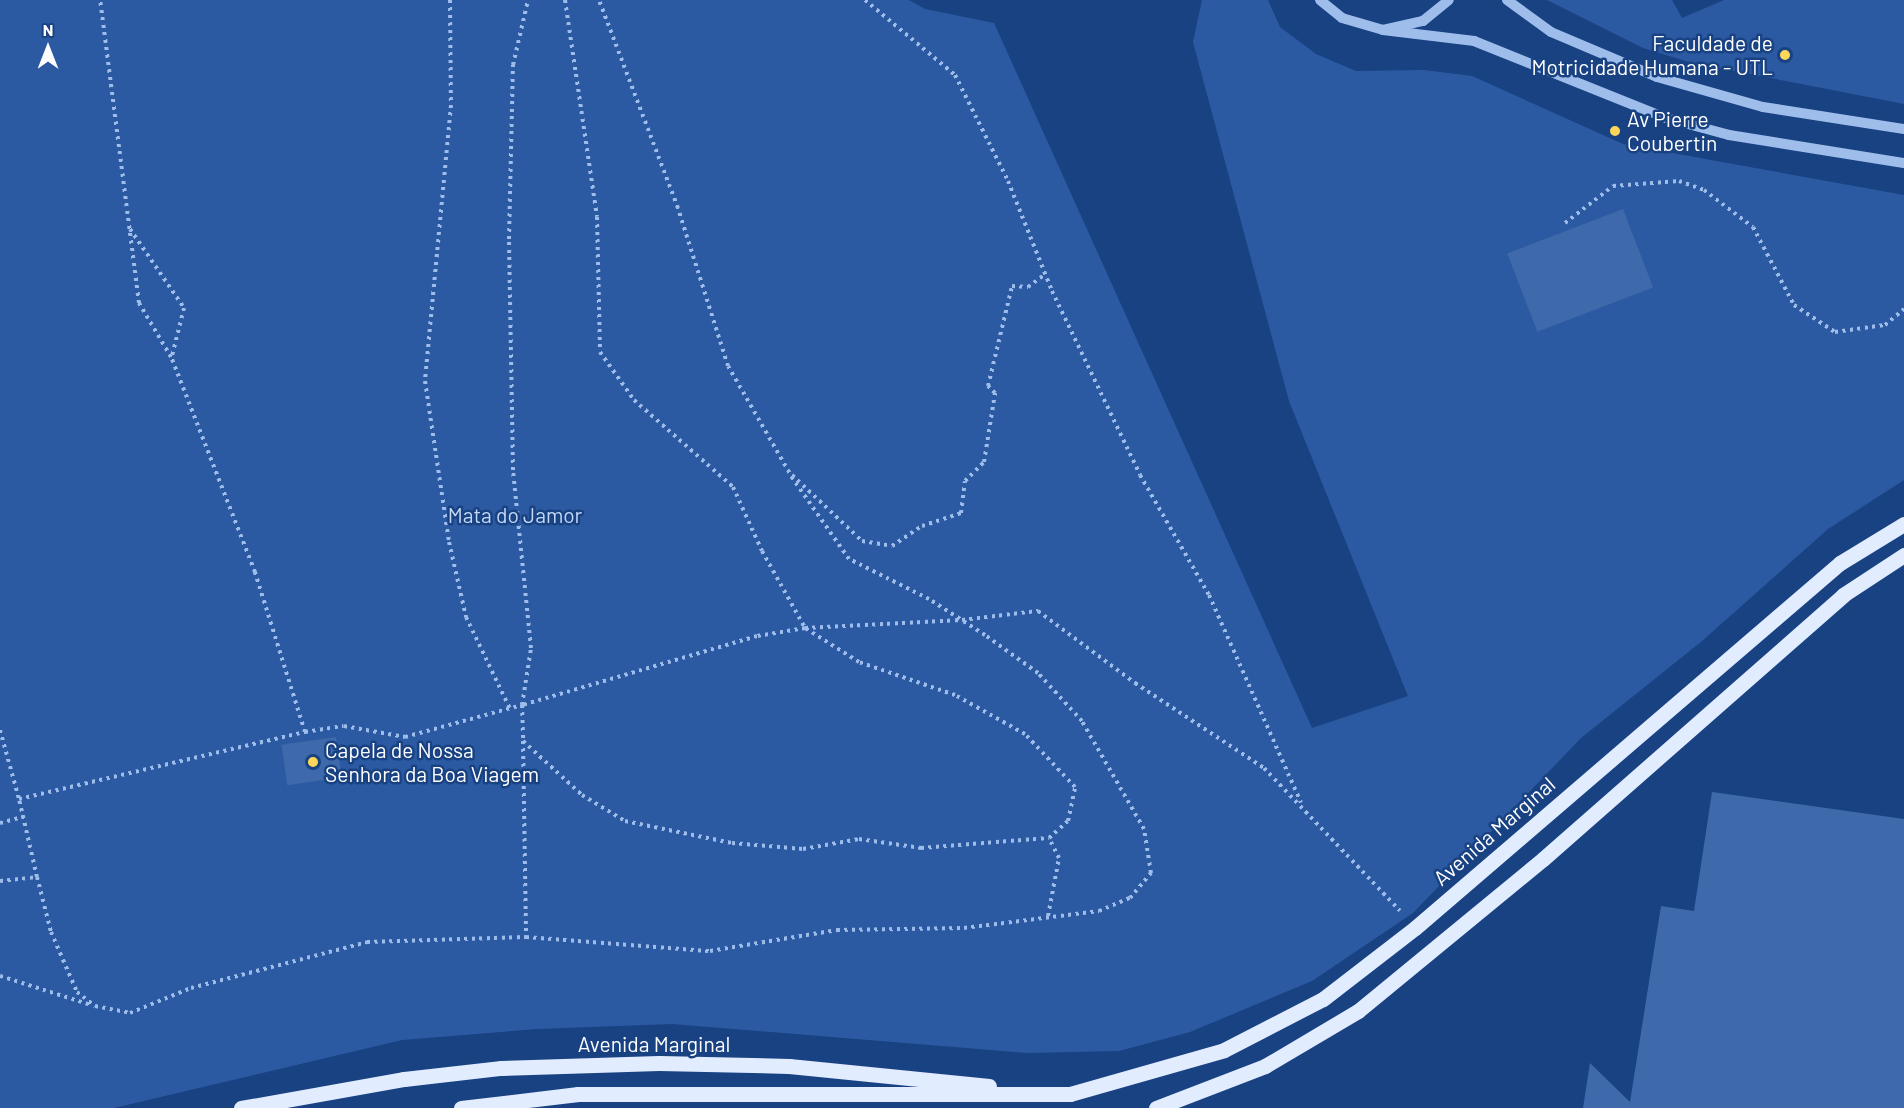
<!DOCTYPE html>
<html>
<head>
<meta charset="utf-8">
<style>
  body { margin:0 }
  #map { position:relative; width:1904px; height:1108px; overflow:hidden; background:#194283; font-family:Barlow,sans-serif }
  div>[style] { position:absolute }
  .green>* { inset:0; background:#2c5aa2 }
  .building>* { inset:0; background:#3e69aa; transform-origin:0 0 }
  .path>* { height:4px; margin-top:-2px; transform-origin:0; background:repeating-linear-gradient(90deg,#9ebdeb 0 3px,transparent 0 7.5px) }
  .tertiary>* { height:10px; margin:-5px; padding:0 5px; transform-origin:5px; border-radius:5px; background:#9ebdeb }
  .primary>* { height:15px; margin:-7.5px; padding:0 7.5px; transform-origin:7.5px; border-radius:7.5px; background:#e2ecff }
  .dots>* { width:16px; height:16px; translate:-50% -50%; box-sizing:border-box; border:3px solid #194283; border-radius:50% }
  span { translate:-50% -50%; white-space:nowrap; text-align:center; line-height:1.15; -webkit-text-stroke:5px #194283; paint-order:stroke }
  .poi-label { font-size:21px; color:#fff }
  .right { translate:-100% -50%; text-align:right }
  .left { translate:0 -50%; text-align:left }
  .park-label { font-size:21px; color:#c3d8f8 }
  .street-label { font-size:21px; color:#fff }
  .north { position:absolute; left:18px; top:18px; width:60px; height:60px; -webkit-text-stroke:4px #194283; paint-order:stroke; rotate:0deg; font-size:16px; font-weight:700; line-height:24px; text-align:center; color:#fff }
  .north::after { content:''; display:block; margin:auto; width:21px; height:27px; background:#fff; clip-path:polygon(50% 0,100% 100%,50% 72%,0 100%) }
</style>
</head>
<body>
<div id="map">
  <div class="green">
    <i style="clip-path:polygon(0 0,909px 0,925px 9px,994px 23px,1312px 728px,1408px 696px,1289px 401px,1193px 42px,1202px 0,1268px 0,1280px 27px,1316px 54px,1356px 71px,1424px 70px,1472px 76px,1623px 144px,1904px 195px,1904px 480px,1828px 529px,1702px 641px,1581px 738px,1413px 913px,1312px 981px,1190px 1032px,1119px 1051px,1027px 1053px,672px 1024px,537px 1029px,402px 1040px,114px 1108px,0 1108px)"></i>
    <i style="clip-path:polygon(1547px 0,1672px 0,1682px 18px,1724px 0,1904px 0,1904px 104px,1689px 62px,1643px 48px)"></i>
  </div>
  <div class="building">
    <i style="left:1623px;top:209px;width:84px;height:124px;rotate:69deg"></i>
    <i style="left:336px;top:737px;width:41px;height:55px;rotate:82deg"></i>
    <i style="clip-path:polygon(1712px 792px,1904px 819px,1904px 1108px,1583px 1108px,1590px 1063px,1630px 1102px,1661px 906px,1694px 911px)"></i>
  </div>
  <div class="path">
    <i style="left:450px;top:0;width:105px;rotate:89.5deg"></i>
    <i style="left:451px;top:105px;width:277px;rotate:95.4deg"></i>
    <i style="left:425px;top:381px;width:163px;rotate:81.5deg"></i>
    <i style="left:449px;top:542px;width:77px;rotate:77.2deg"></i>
    <i style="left:466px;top:617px;width:102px;rotate:64.4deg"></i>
    <i style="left:565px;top:0;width:219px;rotate:81.6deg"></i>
    <i style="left:597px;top:217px;width:135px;rotate:88.7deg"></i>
    <i style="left:600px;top:352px;width:59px;rotate:54.7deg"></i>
    <i style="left:634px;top:400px;width:132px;rotate:41.3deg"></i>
    <i style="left:733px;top:487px;width:70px;rotate:65.6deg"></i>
    <i style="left:762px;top:551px;width:88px;rotate:60.8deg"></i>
    <i style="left:805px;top:628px;width:157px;rotate:-2.9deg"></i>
    <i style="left:962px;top:620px;width:77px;rotate:-6.8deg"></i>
    <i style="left:1038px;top:611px;width:121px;rotate:36.6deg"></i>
    <i style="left:1135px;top:683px;width:154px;rotate:33.4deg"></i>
    <i style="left:1264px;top:768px;width:197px;rotate:46.4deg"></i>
    <i style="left:865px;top:0;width:117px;rotate:39.8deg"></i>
    <i style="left:955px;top:75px;width:119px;rotate:63.4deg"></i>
    <i style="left:1008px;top:181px;width:118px;rotate:68.2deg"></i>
    <i style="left:1052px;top:291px;width:204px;rotate:64.4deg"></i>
    <i style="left:1140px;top:475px;width:138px;rotate:60.1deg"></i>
    <i style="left:1209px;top:595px;width:227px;rotate:66.1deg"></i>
    <i style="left:1565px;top:223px;width:61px;rotate:-37.6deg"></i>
    <i style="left:1613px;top:186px;width:66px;rotate:-4.3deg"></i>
    <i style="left:1679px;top:181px;width:27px;rotate:20deg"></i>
    <i style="left:1704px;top:190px;width:61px;rotate:37.1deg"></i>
    <i style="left:1753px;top:227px;width:88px;rotate:62.3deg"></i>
    <i style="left:1794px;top:305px;width:49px;rotate:33.4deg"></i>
    <i style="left:1835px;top:332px;width:50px;rotate:-8deg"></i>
    <i style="left:1885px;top:325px;width:25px;rotate:-40deg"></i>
    <i style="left:130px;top:229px;width:96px;rotate:55.6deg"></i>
    <i style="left:184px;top:308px;width:49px;rotate:104deg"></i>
    <i style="left:792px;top:475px;width:96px;rotate:43.3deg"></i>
    <i style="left:862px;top:541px;width:30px;rotate:9deg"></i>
    <i style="left:892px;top:546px;width:36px;rotate:-34deg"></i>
    <i style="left:922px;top:526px;width:41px;rotate:-18.4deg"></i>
    <i style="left:961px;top:513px;width:32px;rotate:-83deg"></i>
    <i style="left:965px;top:481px;width:27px;rotate:-45deg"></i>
    <i style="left:984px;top:462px;width:70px;rotate:-80.9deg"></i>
    <i style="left:995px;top:393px;width:10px;rotate:-135deg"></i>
    <i style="left:988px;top:386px;width:103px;rotate:-76.5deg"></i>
    <i style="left:1012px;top:286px;width:16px;rotate:4deg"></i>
    <i style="left:1028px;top:287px;width:21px;rotate:-37deg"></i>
    <i style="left:0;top:730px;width:72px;rotate:74.6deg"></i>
    <i style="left:305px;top:732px;width:39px;rotate:-9deg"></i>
    <i style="left:344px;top:726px;width:62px;rotate:10.2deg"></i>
    <i style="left:405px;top:737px;width:121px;rotate:-15.3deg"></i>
    <i style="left:522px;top:705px;width:58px;rotate:-81deg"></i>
    <i style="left:531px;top:648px;width:179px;rotate:-95.8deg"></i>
    <i style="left:513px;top:470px;width:231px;rotate:-91deg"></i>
    <i style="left:509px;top:239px;width:174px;rotate:-88.7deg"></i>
    <i style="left:513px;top:65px;width:67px;rotate:-77deg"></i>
    <i style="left:523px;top:741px;width:80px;rotate:42.5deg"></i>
    <i style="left:582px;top:795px;width:50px;rotate:31.2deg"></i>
    <i style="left:625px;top:821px;width:109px;rotate:11.6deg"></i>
    <i style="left:732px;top:843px;width:71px;rotate:4.8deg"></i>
    <i style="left:803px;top:849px;width:57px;rotate:-10.1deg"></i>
    <i style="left:859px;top:839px;width:63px;rotate:8.3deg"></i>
    <i style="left:921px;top:848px;width:128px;rotate:-4.5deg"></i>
    <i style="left:1049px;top:838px;width:25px;rotate:-42deg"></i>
    <i style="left:1068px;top:821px;width:35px;rotate:-78deg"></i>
    <i style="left:1075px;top:787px;width:73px;rotate:-133.3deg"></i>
    <i style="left:1025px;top:734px;width:80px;rotate:-150.9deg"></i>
    <i style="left:955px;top:695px;width:102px;rotate:-161deg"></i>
    <i style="left:859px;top:662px;width:64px;rotate:-147.8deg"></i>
    <i style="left:805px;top:628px;width:49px;rotate:170.5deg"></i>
    <i style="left:757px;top:636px;width:245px;rotate:163.6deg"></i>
    <i style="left:522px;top:705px;width:36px;rotate:88deg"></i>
    <i style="left:523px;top:741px;width:196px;rotate:89.1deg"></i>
    <i style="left:0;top:823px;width:24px;rotate:-15deg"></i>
    <i style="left:37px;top:877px;width:80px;rotate:-103deg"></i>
    <i style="left:19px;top:799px;width:294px;rotate:-13.2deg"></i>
    <i style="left:305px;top:732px;width:168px;rotate:-107.4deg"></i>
    <i style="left:255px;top:572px;width:231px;rotate:-111.3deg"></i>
    <i style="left:171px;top:357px;width:63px;rotate:-120.7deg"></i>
    <i style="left:139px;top:303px;width:305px;rotate:-97.3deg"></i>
    <i style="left:0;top:881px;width:37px;rotate:-6deg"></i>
    <i style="left:37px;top:877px;width:57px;rotate:75.7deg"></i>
    <i style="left:51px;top:932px;width:65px;rotate:66.6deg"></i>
    <i style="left:77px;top:992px;width:23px;rotate:38deg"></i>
    <i style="left:95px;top:1006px;width:36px;rotate:11deg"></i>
    <i style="left:130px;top:1013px;width:66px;rotate:-22.3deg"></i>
    <i style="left:191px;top:988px;width:182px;rotate:-14.6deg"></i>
    <i style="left:367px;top:942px;width:159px;rotate:-1.8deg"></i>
    <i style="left:526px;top:937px;width:185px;rotate:4.4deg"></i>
    <i style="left:710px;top:951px;width:129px;rotate:-9.4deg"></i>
    <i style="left:837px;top:930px;width:127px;rotate:-0.9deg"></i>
    <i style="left:964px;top:928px;width:136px;rotate:-7.2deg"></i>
    <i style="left:1099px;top:911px;width:34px;rotate:-23deg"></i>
    <i style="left:1130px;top:898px;width:33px;rotate:-50deg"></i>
    <i style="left:1151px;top:873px;width:45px;rotate:-99deg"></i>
    <i style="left:1144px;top:829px;width:125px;rotate:-119.9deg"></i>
    <i style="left:1082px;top:721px;width:65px;rotate:-132.5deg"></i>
    <i style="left:1038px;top:673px;width:65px;rotate:-144.4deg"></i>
    <i style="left:985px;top:635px;width:67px;rotate:-147.3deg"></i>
    <i style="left:929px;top:599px;width:89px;rotate:-153.4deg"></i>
    <i style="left:849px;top:559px;width:98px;rotate:-125deg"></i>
    <i style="left:793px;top:479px;width:130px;rotate:-119.9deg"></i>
    <i style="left:728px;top:366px;width:166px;rotate:-107.6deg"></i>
    <i style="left:678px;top:208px;width:222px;rotate:-110.8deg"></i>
    <i style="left:1048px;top:916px;width:59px;rotate:-79.3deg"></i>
    <i style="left:1059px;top:858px;width:22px;rotate:-117deg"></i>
    <i style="left:0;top:976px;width:96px;rotate:17.7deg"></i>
  </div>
  <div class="tertiary">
    <i style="left:1320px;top:0;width:28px;rotate:39deg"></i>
    <i style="left:1342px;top:18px;width:43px;rotate:16.3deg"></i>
    <i style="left:1383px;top:30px;width:41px;rotate:-12.7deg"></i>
    <i style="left:1423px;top:21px;width:33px;rotate:-39deg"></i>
    <i style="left:1507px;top:0;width:54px;rotate:36deg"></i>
    <i style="left:1551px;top:32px;width:115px;rotate:23deg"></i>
    <i style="left:1657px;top:77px;width:110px;rotate:15.8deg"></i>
    <i style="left:1763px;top:107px;width:143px;rotate:8.9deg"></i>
    <i style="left:1383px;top:30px;width:92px;rotate:6.9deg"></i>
    <i style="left:1474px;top:41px;width:207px;rotate:21.9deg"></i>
    <i style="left:1666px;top:118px;width:65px;rotate:15.1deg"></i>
    <i style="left:1729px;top:135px;width:177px;rotate:9.1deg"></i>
  </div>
  <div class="primary">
    <i style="left:241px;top:1108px;width:166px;rotate:-10.1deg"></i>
    <i style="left:404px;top:1079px;width:98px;rotate:-6.5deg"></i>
    <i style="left:501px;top:1068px;width:158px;rotate:-1.8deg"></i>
    <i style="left:659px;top:1063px;width:130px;rotate:1.3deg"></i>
    <i style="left:789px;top:1066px;width:201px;rotate:5.7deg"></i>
    <i style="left:461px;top:1108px;width:118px;rotate:-6.8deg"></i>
    <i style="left:578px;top:1094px;width:492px"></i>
    <i style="left:1070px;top:1094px;width:160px;rotate:-15.9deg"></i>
    <i style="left:1224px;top:1050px;width:111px;rotate:-27.3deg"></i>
    <i style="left:1323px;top:999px;width:116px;rotate:-37.7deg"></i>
    <i style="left:1415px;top:928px;width:560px;rotate:-40.66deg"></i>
    <i style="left:1840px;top:563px;width:75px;rotate:-31.4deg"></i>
    <i style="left:1156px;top:1108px;width:117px;rotate:-21.1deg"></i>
    <i style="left:1265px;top:1066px;width:108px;rotate:-30.6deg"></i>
    <i style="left:1358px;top:1011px;width:239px;rotate:-39.4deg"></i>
    <i style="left:1543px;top:859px;width:400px;rotate:-41.3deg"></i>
    <i style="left:1843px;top:595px;width:73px;rotate:-33.3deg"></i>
  </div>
  <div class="dots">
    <i style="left:1785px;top:55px;background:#fed759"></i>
    <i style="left:1615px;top:131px;background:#fed759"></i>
    <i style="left:313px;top:762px;background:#fed759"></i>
  </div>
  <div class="poi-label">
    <span class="right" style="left:1773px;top:55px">Faculdade de<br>Motricidade Humana - UTL</span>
    <span class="left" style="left:1627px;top:131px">Av Pierre<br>Coubertin</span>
    <span class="left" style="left:325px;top:762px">Capela de Nossa<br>Senhora da Boa Viagem</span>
  </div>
  <div class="park-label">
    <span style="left:515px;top:515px">Mata do Jamor</span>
  </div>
  <div class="street-label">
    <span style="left:1494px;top:831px;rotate:-41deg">Avenida Marginal</span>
    <span style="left:654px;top:1044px">Avenida Marginal</span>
  </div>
  <div class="north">N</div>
</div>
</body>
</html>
